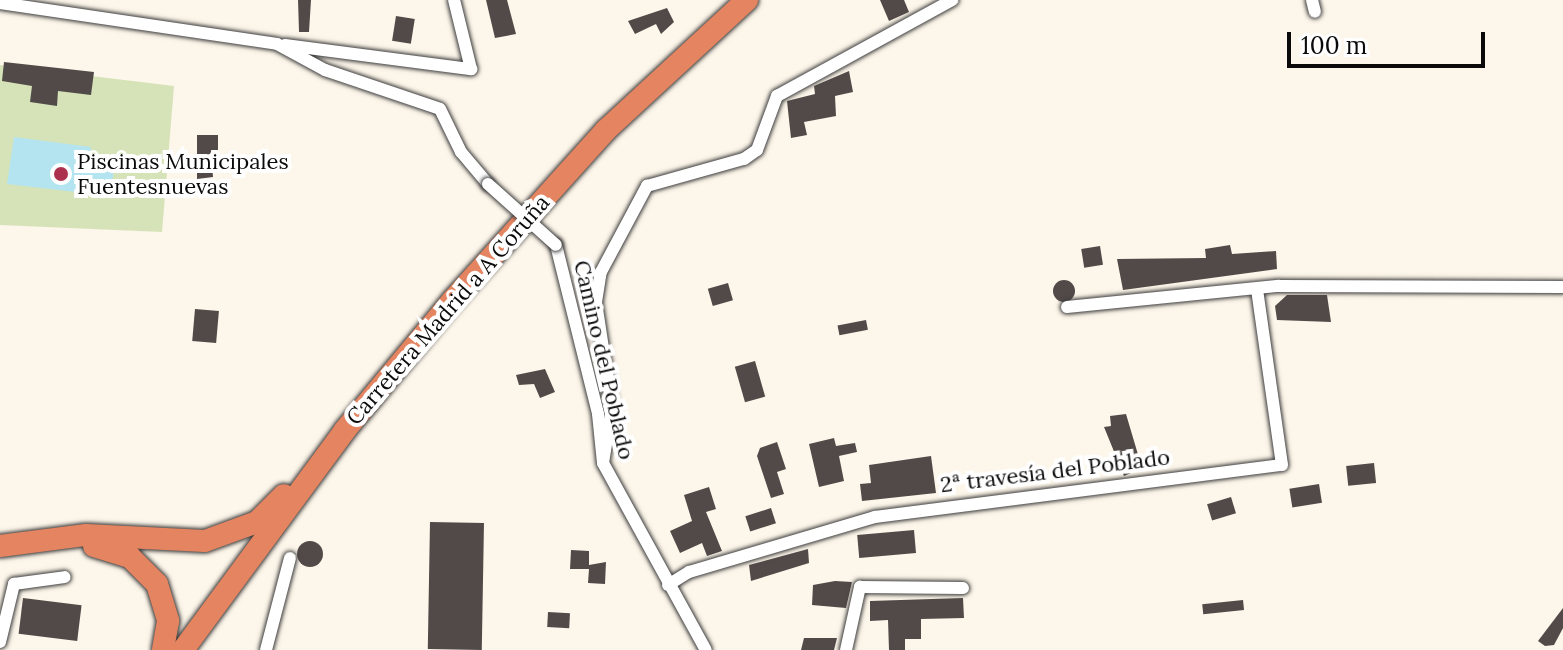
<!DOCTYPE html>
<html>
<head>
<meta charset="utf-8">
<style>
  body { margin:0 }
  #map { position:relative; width:1563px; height:650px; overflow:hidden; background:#fdf6ea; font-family:Lora,serif }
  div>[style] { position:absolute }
  .green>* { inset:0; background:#d6e3b8 }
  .water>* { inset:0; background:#b4e4ef }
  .building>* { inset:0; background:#524a48; transform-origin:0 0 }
  .round { border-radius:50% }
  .roads { filter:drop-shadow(0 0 2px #3d3d3d) drop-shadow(0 0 2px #3d3d3d) }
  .street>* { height:12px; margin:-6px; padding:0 6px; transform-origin:6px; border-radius:6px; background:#fff }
  .highway>* { height:22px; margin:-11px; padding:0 11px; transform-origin:11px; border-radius:11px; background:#e58460 }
  .bridges { filter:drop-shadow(0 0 2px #3d3d3d) drop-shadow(0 0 2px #3d3d3d) }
  .street-bridge>* { height:12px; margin:-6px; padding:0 6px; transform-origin:6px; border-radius:6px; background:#fff }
  .dots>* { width:22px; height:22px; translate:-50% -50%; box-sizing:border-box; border:4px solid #fff; border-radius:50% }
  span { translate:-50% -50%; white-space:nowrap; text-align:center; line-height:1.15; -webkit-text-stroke:8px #fff; paint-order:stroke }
  .poi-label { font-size:22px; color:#0a0a0a }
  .left { translate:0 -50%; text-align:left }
  .street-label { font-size:22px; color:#0a0a0a }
  .scale { position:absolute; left:1287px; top:32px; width:198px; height:36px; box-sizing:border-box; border:4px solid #0a0a0a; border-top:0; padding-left:10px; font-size:24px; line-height:28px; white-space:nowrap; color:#0a0a0a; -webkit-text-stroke:6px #fff; paint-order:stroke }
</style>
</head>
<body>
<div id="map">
  <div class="green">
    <i style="clip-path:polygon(0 65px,174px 86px,162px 232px,0 225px)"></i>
  </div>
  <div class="water">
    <i style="clip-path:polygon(14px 137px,91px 147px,89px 160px,115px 163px,110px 196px,7px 184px)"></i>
  </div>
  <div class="building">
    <i style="clip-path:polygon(298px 0,311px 0,309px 32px,299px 32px)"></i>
    <i style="clip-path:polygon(486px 0,507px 0,516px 34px,495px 38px)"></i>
    <i style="clip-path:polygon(880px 0,904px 0,909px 12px,889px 21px)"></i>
    <i style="clip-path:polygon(667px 8px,674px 22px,661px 34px,656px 24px,635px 34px,628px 21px)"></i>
    <i style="left:396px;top:16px;width:19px;height:25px;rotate:9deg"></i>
    <i style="clip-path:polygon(4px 62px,94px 72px,91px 95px,58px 91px,57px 106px,30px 102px,32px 86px,2px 81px)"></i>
    <i style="clip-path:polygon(849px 71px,853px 92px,835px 96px,836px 116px,804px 122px,807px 135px,791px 138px,787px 101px,815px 94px,814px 86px)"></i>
    <i style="clip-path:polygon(197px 135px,218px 135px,218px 150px,211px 150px,213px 177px,197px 179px)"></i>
    <i style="clip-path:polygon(1230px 245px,1232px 254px,1276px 251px,1277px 269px,1123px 290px,1117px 259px,1206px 258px,1205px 249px)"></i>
    <i style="left:1100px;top:246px;width:19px;height:19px;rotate:81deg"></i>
    <i class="round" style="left:1053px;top:280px;width:22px;height:22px"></i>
    <i style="left:728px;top:283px;width:18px;height:21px;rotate:74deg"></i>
    <i style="clip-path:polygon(1287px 295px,1327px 295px,1331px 322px,1277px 320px,1275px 306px)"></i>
    <i style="left:195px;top:309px;width:24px;height:32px;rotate:5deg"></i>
    <i style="left:866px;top:320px;width:10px;height:29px;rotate:79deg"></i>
    <i style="left:755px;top:361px;width:37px;height:21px;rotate:74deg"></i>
    <i style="clip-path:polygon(545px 369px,555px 392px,540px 398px,534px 384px,519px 385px,516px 375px)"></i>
    <i style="clip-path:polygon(1126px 414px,1142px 468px,1124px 476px,1104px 427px,1111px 426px,1110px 416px)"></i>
    <i style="clip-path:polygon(834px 438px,836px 446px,855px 443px,857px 452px,839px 456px,844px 481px,819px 487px,809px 444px)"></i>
    <i style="clip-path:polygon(777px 442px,786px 469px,777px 472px,784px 494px,771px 498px,757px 456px,760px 448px)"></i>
    <i style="clip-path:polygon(931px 456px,936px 493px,862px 501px,860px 484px,871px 483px,869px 465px)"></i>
    <i style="left:1374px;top:463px;width:20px;height:28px;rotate:84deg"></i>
    <i style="left:1319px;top:484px;width:19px;height:30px;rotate:81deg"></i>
    <i style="clip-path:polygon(709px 487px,716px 509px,706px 512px,722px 551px,707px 556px,702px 543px,680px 553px,670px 531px,692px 521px,684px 495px)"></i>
    <i style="left:1231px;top:497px;width:17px;height:25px;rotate:73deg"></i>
    <i style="left:771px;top:508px;width:16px;height:27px;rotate:72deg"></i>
    <i style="left:430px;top:522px;width:54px;height:127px;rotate:1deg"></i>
    <i style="left:914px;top:530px;width:23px;height:57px;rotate:85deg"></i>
    <i class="round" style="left:297px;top:541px;width:26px;height:26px"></i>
    <i style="clip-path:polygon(808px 549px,809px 563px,751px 581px,749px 565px)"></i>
    <i style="clip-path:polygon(571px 550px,589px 551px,589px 565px,606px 562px,605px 584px,588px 583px,589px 569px,570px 569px)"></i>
    <i style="clip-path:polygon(835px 581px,852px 582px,846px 608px,812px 605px,813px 585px)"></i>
    <i style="left:23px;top:598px;width:59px;height:36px;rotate:7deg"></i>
    <i style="clip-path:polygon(963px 598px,964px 618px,921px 619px,921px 639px,905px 639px,905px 650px,889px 650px,888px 620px,870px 621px,870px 601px)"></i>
    <i style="left:1243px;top:600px;width:10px;height:41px;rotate:84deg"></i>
    <i style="clip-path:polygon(1563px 608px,1563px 628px,1554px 645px,1545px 646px,1538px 641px)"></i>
    <i style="left:548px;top:612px;width:22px;height:15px;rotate:3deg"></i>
    <i style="clip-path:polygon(804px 638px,837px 638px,834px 650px,801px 650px)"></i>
  </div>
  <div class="roads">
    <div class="street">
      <i style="left:1312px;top:0;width:12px;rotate:76deg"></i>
      <i style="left:0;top:3px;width:280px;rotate:8.4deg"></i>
      <i style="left:277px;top:44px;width:55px;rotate:28.4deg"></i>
      <i style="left:325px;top:70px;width:121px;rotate:18.7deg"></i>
      <i style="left:440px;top:109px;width:48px;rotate:64deg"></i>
      <i style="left:461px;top:152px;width:42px;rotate:49.8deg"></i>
      <i style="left:285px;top:45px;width:188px;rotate:7.4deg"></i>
      <i style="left:471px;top:69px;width:71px;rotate:-103.8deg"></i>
      <i style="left:556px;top:245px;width:174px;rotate:76deg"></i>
      <i style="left:598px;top:414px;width:49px;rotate:84.2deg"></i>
      <i style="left:603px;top:463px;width:213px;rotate:61.2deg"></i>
      <i style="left:1067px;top:307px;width:213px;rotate:-5.7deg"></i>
      <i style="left:1279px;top:286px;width:284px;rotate:0.2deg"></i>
      <i style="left:603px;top:463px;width:57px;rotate:-80.9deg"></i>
      <i style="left:612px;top:407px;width:106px;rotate:-98.7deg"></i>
      <i style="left:596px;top:302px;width:30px;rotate:-81deg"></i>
      <i style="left:601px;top:272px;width:98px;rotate:-61.9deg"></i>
      <i style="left:647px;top:186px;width:101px;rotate:-15.6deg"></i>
      <i style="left:744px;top:159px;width:16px;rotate:-35deg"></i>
      <i style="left:757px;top:150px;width:58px;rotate:-69.7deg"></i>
      <i style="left:777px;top:96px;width:200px;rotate:-28.7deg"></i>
      <i style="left:668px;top:585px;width:25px;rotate:-32deg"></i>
      <i style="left:689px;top:572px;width:194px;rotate:-16.5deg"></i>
      <i style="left:875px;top:517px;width:410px;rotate:-7.3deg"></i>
      <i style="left:1282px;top:465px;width:177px;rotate:-98.1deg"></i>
      <i style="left:0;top:642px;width:60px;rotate:-76.4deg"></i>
      <i style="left:14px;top:584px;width:51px;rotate:-7.8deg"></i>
      <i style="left:266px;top:650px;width:95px;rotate:-75.4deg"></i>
      <i style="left:846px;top:650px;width:65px;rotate:-77.5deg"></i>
      <i style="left:860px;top:587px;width:103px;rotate:0.6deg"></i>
    </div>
    <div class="highway">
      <i style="left:0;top:546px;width:87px;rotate:-7.3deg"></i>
      <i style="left:86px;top:535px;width:119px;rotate:2.9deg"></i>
      <i style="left:205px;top:541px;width:55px;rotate:-20.1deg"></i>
      <i style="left:257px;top:522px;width:38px;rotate:-45deg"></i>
      <i style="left:94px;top:546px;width:38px;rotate:17deg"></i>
      <i style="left:130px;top:557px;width:38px;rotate:45deg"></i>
      <i style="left:157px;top:584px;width:39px;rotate:73deg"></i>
      <i style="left:168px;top:621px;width:29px;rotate:100deg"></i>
      <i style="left:183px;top:650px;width:273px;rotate:-53.6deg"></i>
      <i style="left:345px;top:430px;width:169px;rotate:-50.3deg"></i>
      <i style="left:453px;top:300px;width:229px;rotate:-48deg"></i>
      <i style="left:606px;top:130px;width:192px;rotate:-42.7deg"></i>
    </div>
  </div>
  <div class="bridges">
    <div class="street-bridge">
      <i style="left:488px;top:184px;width:91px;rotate:41.9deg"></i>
    </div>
  </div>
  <div class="dots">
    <i style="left:61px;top:174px;background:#ac314e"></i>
  </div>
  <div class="poi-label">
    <span class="left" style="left:77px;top:174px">Piscinas Municipales<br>Fuentesnuevas</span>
  </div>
  <div class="street-label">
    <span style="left:448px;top:310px;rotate:-49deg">Carretera Madrid a A Coruña</span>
    <span style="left:604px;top:360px;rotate:77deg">Camino del Poblado</span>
    <span style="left:1055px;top:471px;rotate:-7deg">2ª travesía del Poblado</span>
  </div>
  <div class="scale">100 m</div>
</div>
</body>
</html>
